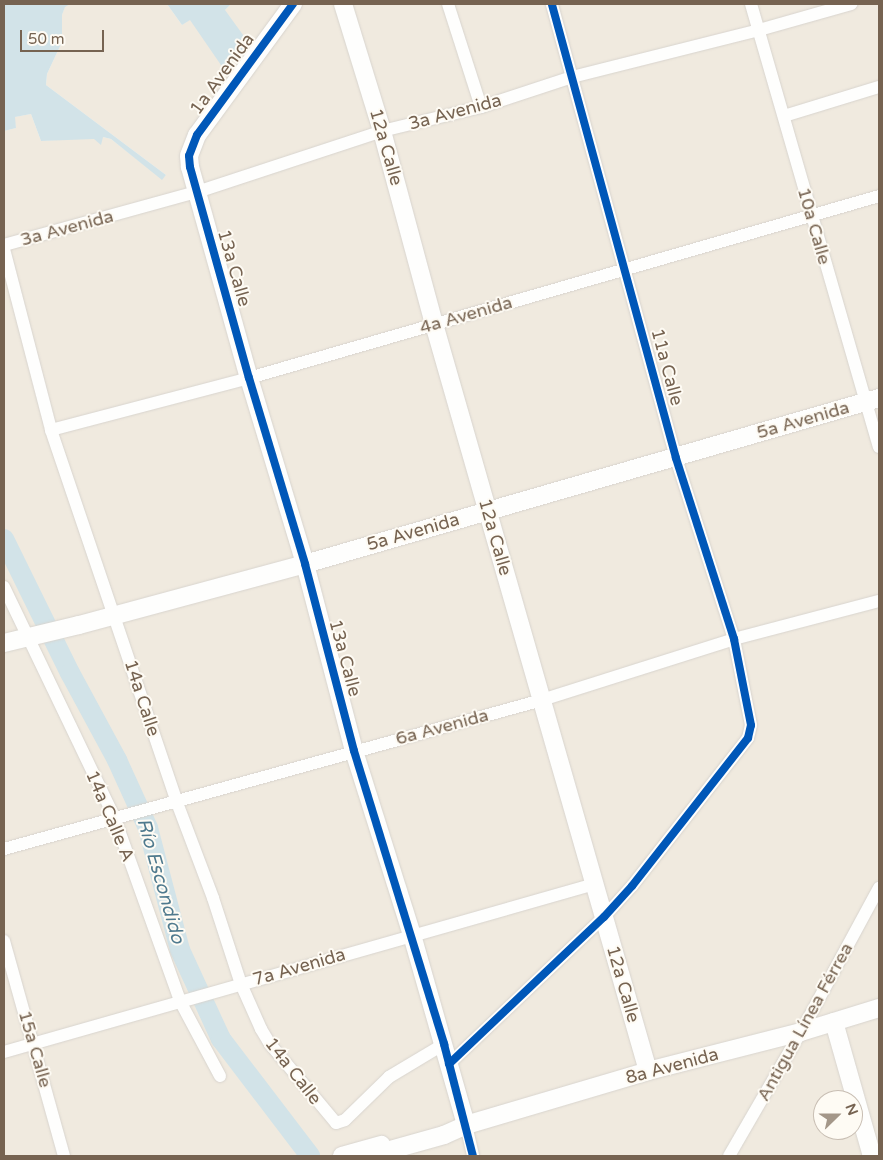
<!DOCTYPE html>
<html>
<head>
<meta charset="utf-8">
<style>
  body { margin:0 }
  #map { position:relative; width:883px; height:1160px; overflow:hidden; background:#f8f7f0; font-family:"Varela Round",sans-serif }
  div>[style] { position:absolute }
  .residential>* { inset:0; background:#f0eadf }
  .water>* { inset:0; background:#d2e3e8 }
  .river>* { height:20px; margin:-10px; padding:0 10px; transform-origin:10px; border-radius:10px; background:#d2e3e8 }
  .roads { filter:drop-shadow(0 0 1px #d8d4ce) drop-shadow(0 0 1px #d8d4ce) }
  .street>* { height:12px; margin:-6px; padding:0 6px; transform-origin:6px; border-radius:6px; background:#fefefd }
  .secondary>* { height:18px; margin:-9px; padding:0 9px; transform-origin:9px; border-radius:9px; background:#fefefd }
  .cycleway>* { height:8px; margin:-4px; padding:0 4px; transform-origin:4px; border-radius:4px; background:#0057b8 }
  span { translate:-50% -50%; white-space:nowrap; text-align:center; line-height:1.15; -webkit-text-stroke:4px #fefbf4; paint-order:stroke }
  .street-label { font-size:18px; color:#766351 }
  .water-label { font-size:19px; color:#4f7a8e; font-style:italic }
  .frame { position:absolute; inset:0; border:5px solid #766351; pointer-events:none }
  .north { position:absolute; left:813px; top:1090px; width:50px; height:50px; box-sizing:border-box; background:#fefbf4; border:1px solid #c8beb3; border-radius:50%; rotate:68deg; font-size:14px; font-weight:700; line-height:20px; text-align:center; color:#766351 }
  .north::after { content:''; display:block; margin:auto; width:18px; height:22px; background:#a49789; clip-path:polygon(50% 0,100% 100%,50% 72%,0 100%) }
  .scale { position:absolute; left:20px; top:30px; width:84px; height:22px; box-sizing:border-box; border:2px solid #766351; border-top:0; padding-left:6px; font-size:15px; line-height:18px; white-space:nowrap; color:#766351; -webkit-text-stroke:4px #fefbf4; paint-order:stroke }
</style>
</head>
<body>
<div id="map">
  <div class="residential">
    <i style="clip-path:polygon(evenodd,70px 4px,167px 4px,182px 25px,190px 19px,225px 10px,231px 4px,879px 4px,879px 1156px,4px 1156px,4px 131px,16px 128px,14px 117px,31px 114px,41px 141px,103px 137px,111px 139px,162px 179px,166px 175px,46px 85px,47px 74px,62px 42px,62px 15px,65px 6px,70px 4px,823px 1100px,853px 1100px,853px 1130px,823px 1130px,823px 1100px)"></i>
  </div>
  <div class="water">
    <i style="clip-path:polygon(4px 4px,70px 4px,65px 7px,62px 15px,62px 42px,47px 74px,46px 85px,166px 175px,162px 180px,111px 139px,103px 137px,101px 145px,94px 139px,41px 141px,31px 114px,15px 117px,16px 128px,4px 131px)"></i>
    <i style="clip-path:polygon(167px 4px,231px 4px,225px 10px,251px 46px,223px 68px,190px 20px,182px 25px)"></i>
  </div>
  <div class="river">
    <i style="left:4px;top:539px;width:149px;rotate:63.8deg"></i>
    <i style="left:70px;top:673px;width:99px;rotate:61.6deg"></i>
    <i style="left:117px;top:760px;width:75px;rotate:65.5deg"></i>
    <i style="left:148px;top:828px;width:126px;rotate:75.3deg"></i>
    <i style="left:180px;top:950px;width:98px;rotate:65.3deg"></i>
    <i style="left:221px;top:1039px;width:147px;rotate:52.7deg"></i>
  </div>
  <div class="roads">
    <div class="street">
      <i style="left:448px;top:4px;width:108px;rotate:72.2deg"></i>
      <i style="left:751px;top:4px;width:461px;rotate:73.9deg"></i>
      <i style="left:784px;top:116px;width:99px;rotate:-17deg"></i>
      <i style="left:4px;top:245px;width:200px;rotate:-15.4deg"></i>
      <i style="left:197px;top:192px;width:195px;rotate:-18.2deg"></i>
      <i style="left:382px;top:131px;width:102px;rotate:-13.6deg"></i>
      <i style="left:481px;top:107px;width:96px;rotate:-18.2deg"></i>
      <i style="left:572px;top:77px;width:193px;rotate:-14.1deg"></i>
      <i style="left:759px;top:30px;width:96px;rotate:-15.8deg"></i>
      <i style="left:4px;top:249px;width:187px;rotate:75.4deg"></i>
      <i style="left:51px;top:430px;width:391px;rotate:71.3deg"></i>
      <i style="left:176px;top:800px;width:105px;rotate:69.3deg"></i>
      <i style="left:213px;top:898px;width:90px;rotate:72deg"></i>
      <i style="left:241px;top:984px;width:49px;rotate:66deg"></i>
      <i style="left:261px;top:1029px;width:17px;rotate:59deg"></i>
      <i style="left:270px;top:1044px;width:103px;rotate:50.1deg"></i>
      <i style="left:336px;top:1123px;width:9px;rotate:-18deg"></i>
      <i style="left:345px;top:1120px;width:62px;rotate:-44.3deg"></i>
      <i style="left:389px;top:1077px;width:64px;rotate:-31deg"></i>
      <i style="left:51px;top:430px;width:205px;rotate:-14.7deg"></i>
      <i style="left:249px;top:378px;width:656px;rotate:-16.11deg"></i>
      <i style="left:4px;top:587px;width:257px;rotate:64.4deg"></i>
      <i style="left:115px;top:819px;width:193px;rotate:70.3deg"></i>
      <i style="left:180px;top:1001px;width:85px;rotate:61.9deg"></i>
      <i style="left:4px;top:849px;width:558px;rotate:-15.48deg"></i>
      <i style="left:542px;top:700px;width:201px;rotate:-17.6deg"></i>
      <i style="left:734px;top:639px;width:150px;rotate:-14.7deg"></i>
      <i style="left:4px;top:941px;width:223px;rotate:74.4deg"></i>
      <i style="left:4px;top:1052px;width:614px;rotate:-15.87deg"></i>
      <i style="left:449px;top:1064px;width:214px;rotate:-43.5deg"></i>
      <i style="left:604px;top:917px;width:42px;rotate:-47.9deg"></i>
      <i style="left:632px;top:886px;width:188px;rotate:-51.9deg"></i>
      <i style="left:748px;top:738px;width:13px;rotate:-77deg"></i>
      <i style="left:751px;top:725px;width:88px;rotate:-101.2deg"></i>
      <i style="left:734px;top:639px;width:190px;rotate:-107.8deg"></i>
      <i style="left:676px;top:458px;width:471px;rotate:-105.3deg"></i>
      <i style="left:466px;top:1125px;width:32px;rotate:77deg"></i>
      <i style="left:729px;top:1156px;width:143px;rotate:-59.9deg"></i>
      <i style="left:801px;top:1032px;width:164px;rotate:-61.6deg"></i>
    </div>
    <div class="secondary">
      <i style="left:293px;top:4px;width:162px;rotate:126.2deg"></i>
      <i style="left:197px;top:135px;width:22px;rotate:111deg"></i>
      <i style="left:189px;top:156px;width:11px;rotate:85deg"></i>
      <i style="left:190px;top:167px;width:219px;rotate:74.4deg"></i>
      <i style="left:249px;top:378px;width:194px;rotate:73.2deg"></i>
      <i style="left:305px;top:564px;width:193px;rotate:75.3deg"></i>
      <i style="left:354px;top:751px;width:193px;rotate:72.5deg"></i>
      <i style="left:412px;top:935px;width:198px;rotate:74.1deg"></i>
      <i style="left:343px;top:4px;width:133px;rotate:72.9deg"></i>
      <i style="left:382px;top:131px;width:200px;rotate:74.9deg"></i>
      <i style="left:434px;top:324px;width:777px;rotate:74.01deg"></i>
      <i style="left:4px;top:643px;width:77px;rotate:-13.5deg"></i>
      <i style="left:79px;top:625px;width:234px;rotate:-15.1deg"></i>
      <i style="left:305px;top:564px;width:598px;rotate:-16.13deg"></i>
      <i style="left:834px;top:1022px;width:139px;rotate:74.2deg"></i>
      <i style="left:342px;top:1156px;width:41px;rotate:-15.8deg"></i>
      <i style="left:369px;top:1156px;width:78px;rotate:-15.6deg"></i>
      <i style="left:444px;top:1135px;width:24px;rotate:-24deg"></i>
      <i style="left:466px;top:1125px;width:190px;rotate:-16.5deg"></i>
      <i style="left:648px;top:1071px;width:158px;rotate:-14.3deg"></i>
      <i style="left:801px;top:1032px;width:82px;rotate:-17.1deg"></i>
    </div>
  </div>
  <div class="cycleway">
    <i style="left:293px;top:4px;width:162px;rotate:126.2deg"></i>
    <i style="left:197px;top:135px;width:22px;rotate:111deg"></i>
    <i style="left:189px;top:156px;width:11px;rotate:85deg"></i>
    <i style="left:190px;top:167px;width:219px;rotate:74.4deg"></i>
    <i style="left:249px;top:378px;width:194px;rotate:73.2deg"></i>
    <i style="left:305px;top:564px;width:193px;rotate:75.3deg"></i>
    <i style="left:354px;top:751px;width:307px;rotate:72.9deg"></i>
    <i style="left:444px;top:1044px;width:116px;rotate:75.5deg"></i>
    <i style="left:449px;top:1064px;width:214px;rotate:-43.5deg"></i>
    <i style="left:604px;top:917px;width:42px;rotate:-47.9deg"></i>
    <i style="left:632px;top:886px;width:188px;rotate:-51.9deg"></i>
    <i style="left:748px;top:738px;width:13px;rotate:-77deg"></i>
    <i style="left:751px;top:725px;width:88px;rotate:-101.2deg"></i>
    <i style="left:734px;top:639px;width:190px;rotate:-107.8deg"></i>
    <i style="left:676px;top:458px;width:471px;rotate:-105.3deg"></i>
  </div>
  <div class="street-label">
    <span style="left:222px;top:74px;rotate:-54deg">1a Avenida</span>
    <span style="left:455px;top:112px;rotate:-15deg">3a Avenida</span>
    <span style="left:386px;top:147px;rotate:74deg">12a Calle</span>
    <span style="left:814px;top:226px;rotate:74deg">10a Calle</span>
    <span style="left:67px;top:228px;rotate:-15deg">3a Avenida</span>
    <span style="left:234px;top:268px;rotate:74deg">13a Calle</span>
    <span style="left:466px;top:315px;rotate:-16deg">4a Avenida</span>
    <span style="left:667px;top:367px;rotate:75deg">11a Calle</span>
    <span style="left:803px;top:420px;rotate:-16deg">5a Avenida</span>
    <span style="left:413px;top:532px;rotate:-16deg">5a Avenida</span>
    <span style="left:495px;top:537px;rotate:74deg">12a Calle</span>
    <span style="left:345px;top:658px;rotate:75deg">13a Calle</span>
    <span style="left:142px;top:698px;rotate:72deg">14a Calle</span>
    <span style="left:442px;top:727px;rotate:-15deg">6a Avenida</span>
    <span style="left:110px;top:816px;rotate:67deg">14a Calle A</span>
    <span style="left:299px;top:967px;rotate:-16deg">7a Avenida</span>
    <span style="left:623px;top:984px;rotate:74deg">12a Calle</span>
    <span style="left:805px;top:1022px;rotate:-61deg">Antigua Línea Férrea</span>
    <span style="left:35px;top:1049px;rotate:74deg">15a Calle</span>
    <span style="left:672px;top:1066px;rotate:-15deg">8a Avenida</span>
    <span style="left:293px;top:1071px;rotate:52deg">14a Calle</span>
  </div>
  <div class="water-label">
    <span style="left:160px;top:881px;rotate:74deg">Río Escondido</span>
  </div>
  <div class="frame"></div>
  <div class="north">N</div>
  <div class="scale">50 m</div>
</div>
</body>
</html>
